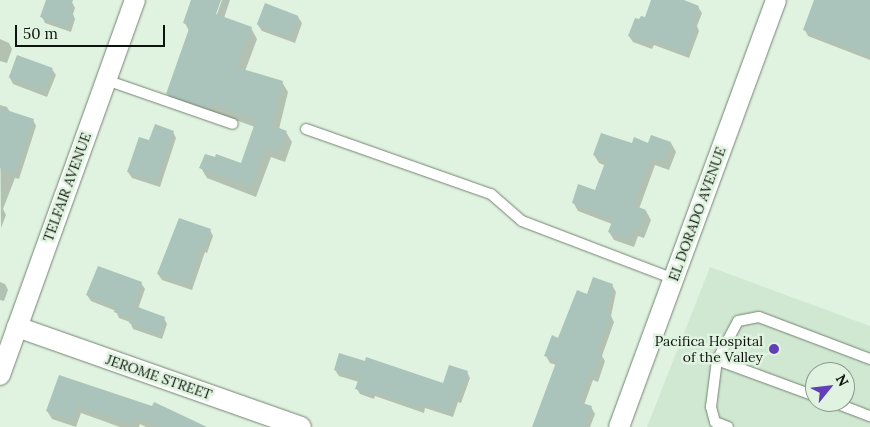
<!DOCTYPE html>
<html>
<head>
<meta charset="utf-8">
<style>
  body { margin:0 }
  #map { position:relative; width:870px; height:427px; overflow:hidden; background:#e0f2e0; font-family:Lora,serif }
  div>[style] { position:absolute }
  .built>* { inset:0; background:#d0e8d1 }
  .shadow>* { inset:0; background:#0003 }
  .building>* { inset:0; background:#aac4bc; transform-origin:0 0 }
  .roads { filter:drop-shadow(0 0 1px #738373) drop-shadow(0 0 1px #738373) }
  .service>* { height:10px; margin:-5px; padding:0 5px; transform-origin:5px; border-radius:5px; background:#fff }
  .minor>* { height:20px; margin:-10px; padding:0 10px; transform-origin:10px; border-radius:10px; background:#fff }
  .dots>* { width:14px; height:14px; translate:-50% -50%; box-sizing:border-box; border:2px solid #e0f2e0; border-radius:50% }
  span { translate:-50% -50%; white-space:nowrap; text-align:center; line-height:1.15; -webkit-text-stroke:5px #e0f2e0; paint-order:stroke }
  .street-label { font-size:14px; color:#0d130d }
  .poi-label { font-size:14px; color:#0d130d }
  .right { translate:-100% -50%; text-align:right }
  .north { position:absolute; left:805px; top:362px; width:50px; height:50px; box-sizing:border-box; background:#e0f2e0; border:1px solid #8c998c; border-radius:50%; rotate:61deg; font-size:14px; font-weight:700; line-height:20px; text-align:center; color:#0d130d }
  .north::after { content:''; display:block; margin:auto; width:18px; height:22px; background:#603fb7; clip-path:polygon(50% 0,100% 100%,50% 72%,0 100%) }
  .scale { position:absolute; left:15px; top:25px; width:150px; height:22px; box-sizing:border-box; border:2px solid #0d130d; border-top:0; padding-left:6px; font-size:15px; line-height:18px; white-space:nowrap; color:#0d130d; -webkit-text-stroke:4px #e0f2e0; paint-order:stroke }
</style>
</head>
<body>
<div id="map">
  <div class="built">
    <i style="clip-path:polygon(evenodd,710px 267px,870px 326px,870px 427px,647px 427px,710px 267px,815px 372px,845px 372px,845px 402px,815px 402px,815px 372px)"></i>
  </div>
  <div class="shadow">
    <i style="clip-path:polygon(48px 0,72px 2px,75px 8px,73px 14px,75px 19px,71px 32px,45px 23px,42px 17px)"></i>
    <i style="clip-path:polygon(193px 0,220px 0,212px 19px,215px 20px,222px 0,230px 0,224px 18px,251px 28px,257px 39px,245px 71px,282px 82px,288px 92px,279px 129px,286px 132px,292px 142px,285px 162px,271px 157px,256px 197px,207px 178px,201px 168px,242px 165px,255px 127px,219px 114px,173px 104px,167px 93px,189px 31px,185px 23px)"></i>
    <i style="clip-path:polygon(652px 0,680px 0,698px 7px,702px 13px,697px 26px,699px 31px,689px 58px,654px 45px,652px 49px,633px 42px,629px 36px,640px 21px,645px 19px)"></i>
    <i style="clip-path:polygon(815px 0,870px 0,870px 60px,808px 36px,805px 30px)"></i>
    <i style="clip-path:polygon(298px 17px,302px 23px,295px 43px,262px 31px,258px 25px)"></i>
    <i style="clip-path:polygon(0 39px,9px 43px,12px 49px,7px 63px,0 61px)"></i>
    <i style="clip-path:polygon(52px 69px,56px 75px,47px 97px,13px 84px,10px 78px)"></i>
    <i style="clip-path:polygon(0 105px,7px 107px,10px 112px,33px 120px,36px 126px,19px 179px,15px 178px,3px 209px,6px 215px,1px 228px)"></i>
    <i style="clip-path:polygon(173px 132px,176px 138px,160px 187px,132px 178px,128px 172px)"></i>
    <i style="clip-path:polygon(651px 136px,671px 143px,676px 152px,669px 170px,655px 165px,639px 209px,646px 211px,651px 220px,644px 238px,638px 236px,634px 247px,614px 240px,609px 232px,612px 224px,578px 211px,573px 202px,596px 192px,606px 166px,599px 163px,594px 155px,633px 145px,648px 144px)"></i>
    <i style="clip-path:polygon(210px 230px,213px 236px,207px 253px,205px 252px,192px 290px,162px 280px,158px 274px)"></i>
    <i style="clip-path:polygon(0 282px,5px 284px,8px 290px,4px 301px,0 300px)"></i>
    <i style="clip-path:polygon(141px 283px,145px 289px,138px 309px,164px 318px,167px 324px,162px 339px,133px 329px,130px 322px,119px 318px,116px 311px,91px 301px,87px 295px)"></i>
    <i style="clip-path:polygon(612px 285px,616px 292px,611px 316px,614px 322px,602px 356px,605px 361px,598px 382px,593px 380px,584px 405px,591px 407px,595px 414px,590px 427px,533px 427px,556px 365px,550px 363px,546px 356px,588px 295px)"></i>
    <i style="clip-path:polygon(335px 370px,444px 384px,467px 372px,470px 378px,461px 403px,458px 402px,453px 417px,425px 408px,424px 413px,375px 396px,374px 399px,360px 394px,357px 389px,359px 382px,339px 376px)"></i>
    <i style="clip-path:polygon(60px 376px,199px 427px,146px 427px,140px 424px,139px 427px,120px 427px,81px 413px,76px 427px,52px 419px,47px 411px)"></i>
  </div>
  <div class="building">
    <i style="clip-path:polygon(46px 0,73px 0,69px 11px,73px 12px,68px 27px,40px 17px)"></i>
    <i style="clip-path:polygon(191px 0,221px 0,216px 14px,252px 27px,236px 67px,283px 81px,278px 97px,279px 102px,271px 125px,287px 131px,279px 152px,266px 148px,251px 187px,199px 168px,205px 154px,215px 157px,216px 154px,241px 163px,256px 120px,213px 104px,211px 109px,166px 94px,190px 26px,183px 23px)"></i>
    <i style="clip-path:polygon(651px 0,684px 0,699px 6px,693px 22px,696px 24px,686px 53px,651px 40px,649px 44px,628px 36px,635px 18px,639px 19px,641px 16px,645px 17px)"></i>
    <i style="clip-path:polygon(814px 0,870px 0,870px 56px,803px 30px)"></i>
    <i style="left:265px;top:3px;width:36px;height:23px;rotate:21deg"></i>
    <i style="left:17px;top:55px;width:38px;height:24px;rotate:20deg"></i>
    <i style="clip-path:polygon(0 108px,34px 119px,15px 174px,0 168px)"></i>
    <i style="clip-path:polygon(155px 124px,174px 131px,156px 182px,127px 172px,139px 137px,149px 140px)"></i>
    <i style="clip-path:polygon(601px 133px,632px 143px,634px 137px,648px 143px,651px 135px,671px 142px,664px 162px,651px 157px,633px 205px,646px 210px,639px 230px,634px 228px,630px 239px,608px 232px,613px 219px,572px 203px,578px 184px,595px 190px,606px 160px,593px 155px)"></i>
    <i style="clip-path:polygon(179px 218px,211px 229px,204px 248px,201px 247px,189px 285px,157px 274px)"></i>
    <i style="clip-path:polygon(98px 266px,142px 282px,129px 318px,114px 312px,116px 307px,86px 295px)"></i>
    <i style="clip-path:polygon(593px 277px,613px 284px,606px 312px,611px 314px,597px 351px,601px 353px,594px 375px,589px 374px,579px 402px,592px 406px,584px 427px,532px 427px,557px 360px,544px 356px,552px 335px,558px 338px,577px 290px,587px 294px)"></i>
    <i style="left:135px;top:306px;width:32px;height:18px;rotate:20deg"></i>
    <i style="clip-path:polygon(339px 353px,365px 361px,366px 357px,443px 383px,449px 365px,468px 371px,458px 398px,455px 397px,450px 412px,422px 403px,421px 408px,372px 391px,371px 394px,355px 389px,359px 378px,334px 370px)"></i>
    <i style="clip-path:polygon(59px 375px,152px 406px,154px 402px,207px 427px,161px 427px,135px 417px,132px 425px,77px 406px,72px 420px,46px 411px)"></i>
  </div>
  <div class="roads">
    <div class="service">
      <i style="left:106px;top:80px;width:134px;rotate:19.1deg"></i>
      <i style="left:306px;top:129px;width:196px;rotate:19.4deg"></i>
      <i style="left:491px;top:194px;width:41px;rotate:41.1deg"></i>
      <i style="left:522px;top:221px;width:163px;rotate:20.9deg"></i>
      <i style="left:717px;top:360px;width:104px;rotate:20.2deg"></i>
      <i style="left:833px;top:402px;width:40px;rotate:21deg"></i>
      <i style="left:728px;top:427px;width:14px;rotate:-159deg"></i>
      <i style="left:715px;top:422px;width:16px;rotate:-105deg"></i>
      <i style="left:711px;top:407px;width:47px;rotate:-82.7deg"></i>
      <i style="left:717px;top:360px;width:44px;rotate:-61.7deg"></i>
      <i style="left:738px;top:321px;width:21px;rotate:-11deg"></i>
      <i style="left:759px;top:317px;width:119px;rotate:20.7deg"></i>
    </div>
    <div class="minor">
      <i style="left:17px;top:327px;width:301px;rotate:19.4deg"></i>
      <i style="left:0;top:375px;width:399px;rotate:-70.2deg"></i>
      <i style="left:619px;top:427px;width:455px;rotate:-69.8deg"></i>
    </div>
  </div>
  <div class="dots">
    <i style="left:774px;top:349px;background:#603fb7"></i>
  </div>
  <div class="street-label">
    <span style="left:67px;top:187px;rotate:-70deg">TELFAIR AVENUE</span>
    <span style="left:697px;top:214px;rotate:-70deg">EL DORADO AVENUE</span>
    <span style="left:159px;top:377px;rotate:19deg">JEROME STREET</span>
  </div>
  <div class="poi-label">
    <span class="right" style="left:763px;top:349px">Pacifica Hospital<br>of the Valley</span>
  </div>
  <div class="north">N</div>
  <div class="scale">50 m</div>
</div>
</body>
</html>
